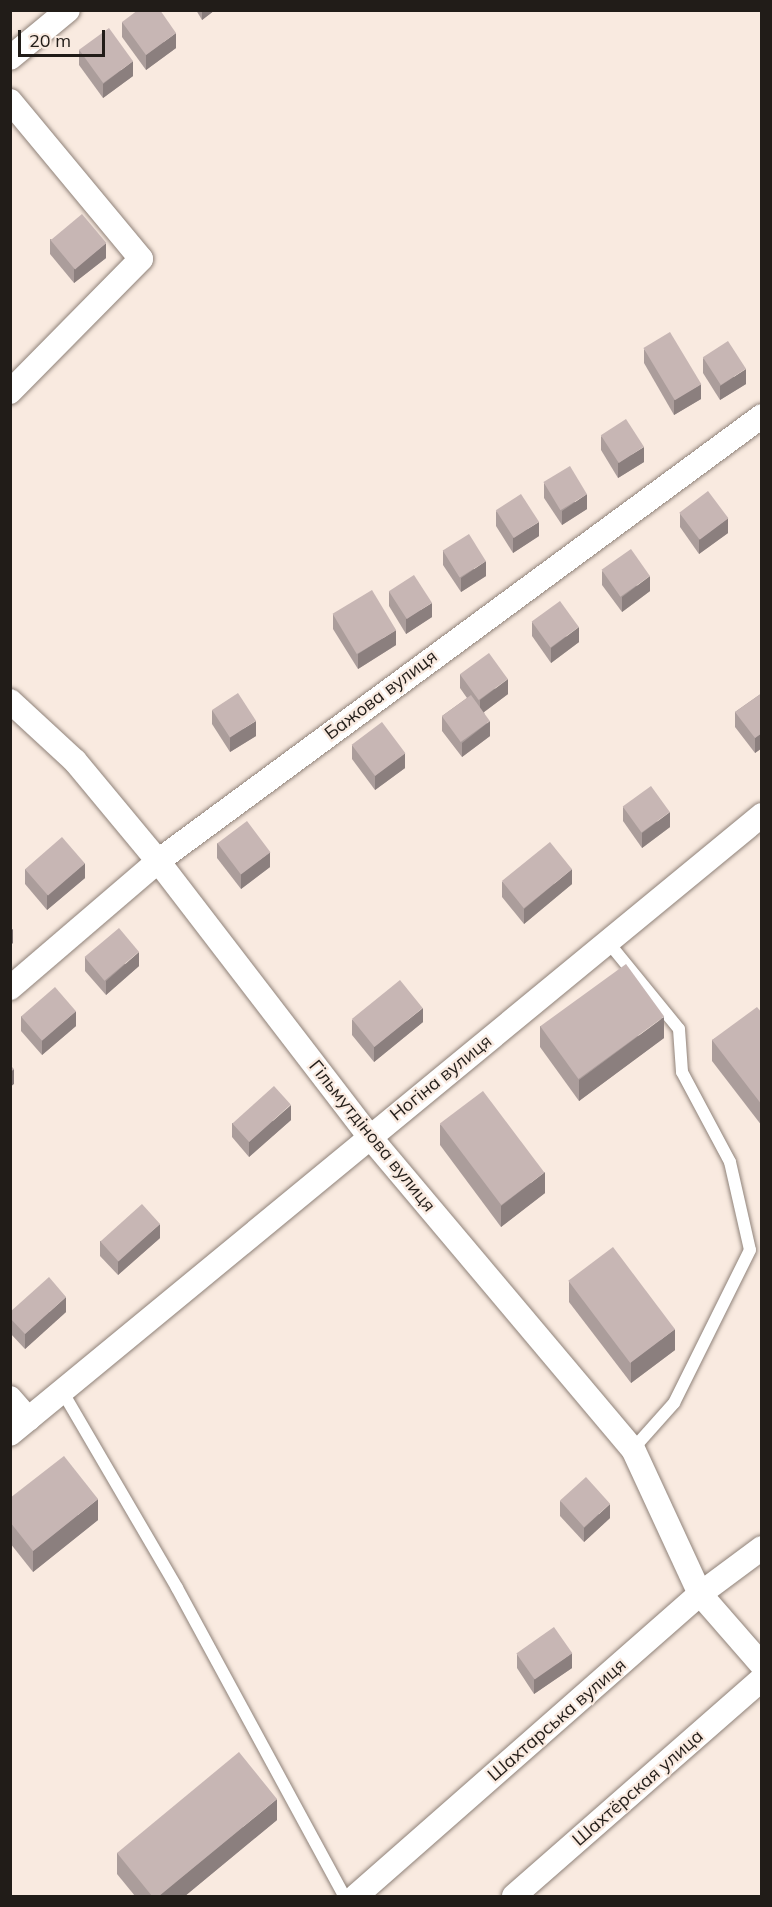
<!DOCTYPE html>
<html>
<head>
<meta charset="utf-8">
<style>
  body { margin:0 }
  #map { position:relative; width:772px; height:1907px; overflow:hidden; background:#f9eae0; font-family:Mulish,sans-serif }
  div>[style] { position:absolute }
  .roads { filter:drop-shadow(0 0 2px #8f8279) drop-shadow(0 0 2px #8f8279) }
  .lane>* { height:12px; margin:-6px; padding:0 6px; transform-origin:6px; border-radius:6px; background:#fff }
  .street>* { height:24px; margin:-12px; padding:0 12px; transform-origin:12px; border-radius:12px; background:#fff }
  .wall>* { inset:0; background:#ab9d9b }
  .shaded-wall>* { inset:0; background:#8b7f7e }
  .building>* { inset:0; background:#c7b6b4; transform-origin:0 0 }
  span { translate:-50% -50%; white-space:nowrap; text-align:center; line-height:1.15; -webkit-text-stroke:4.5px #f9eae0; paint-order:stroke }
  .street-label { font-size:18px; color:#211c18 }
  .frame { position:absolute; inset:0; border:12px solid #211c18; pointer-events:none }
  .scale { position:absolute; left:18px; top:30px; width:87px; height:27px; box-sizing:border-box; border:3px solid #211c18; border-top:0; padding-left:8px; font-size:18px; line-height:21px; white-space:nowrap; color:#211c18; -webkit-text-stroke:4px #f9eae0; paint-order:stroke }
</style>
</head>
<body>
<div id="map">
  <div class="roads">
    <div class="lane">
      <i style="left:608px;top:942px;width:112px;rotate:50.8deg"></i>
      <i style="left:679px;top:1029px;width:43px;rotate:86deg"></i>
      <i style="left:682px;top:1072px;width:102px;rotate:61.9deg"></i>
      <i style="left:730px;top:1162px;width:90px;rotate:77.2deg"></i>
      <i style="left:750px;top:1250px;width:171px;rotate:116.4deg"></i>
      <i style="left:674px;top:1403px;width:62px;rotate:131.7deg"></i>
      <i style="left:62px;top:1391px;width:228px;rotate:59.7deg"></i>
      <i style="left:177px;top:1588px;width:350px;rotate:61.5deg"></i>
    </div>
    <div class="street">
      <i style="left:10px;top:58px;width:75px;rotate:-39.6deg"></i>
      <i style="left:10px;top:101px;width:205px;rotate:50.3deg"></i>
      <i style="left:141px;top:259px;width:187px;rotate:134.6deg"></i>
      <i style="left:10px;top:701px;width:88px;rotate:42.7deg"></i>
      <i style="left:75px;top:761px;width:130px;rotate:50.3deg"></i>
      <i style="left:158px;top:861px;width:347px;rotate:52.5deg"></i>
      <i style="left:369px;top:1136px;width:409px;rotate:49.9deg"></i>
      <i style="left:633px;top:1449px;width:160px;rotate:65.2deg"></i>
      <i style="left:700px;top:1594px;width:94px;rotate:48.9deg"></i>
      <i style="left:10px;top:988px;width:195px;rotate:-40.6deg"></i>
      <i style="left:158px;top:861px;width:750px;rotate:-36.38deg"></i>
      <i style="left:10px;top:1398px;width:28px;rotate:49deg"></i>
      <i style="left:10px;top:1434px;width:974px;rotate:-39.46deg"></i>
      <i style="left:356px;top:1896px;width:458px;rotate:-41.3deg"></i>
      <i style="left:700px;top:1594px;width:77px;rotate:-36.6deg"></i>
      <i style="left:514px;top:1896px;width:330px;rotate:-41.2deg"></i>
    </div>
  </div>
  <div class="wall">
    <i style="clip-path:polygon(196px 10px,215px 10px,202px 20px)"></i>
    <i style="clip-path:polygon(122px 22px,176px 48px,146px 70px,122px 37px)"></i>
    <i style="clip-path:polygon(79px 50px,133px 76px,103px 98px,79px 65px)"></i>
    <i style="clip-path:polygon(50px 239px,106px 258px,74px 283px,50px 254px)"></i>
    <i style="clip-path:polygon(644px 349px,701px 399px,674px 415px,644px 363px)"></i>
    <i style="clip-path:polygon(703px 358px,746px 384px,720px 400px,703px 373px)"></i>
    <i style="clip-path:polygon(601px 436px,644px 462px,618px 478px,601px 450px)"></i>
    <i style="clip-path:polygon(544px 483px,587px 509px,562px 525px,544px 498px)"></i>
    <i style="clip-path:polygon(496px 511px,539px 536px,513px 553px,496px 526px)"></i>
    <i style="clip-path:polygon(680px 513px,728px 533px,699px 554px,680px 527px)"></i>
    <i style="clip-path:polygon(443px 550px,486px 576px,461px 592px,443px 565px)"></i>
    <i style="clip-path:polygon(602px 571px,650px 591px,622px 612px,602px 585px)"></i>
    <i style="clip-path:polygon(389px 591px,432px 617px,406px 634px,389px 606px)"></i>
    <i style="clip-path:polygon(333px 614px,396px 645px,358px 669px,333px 629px)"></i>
    <i style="clip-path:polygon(532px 622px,579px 642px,551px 663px,532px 636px)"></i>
    <i style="clip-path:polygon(460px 674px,508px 694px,484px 712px,490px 736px,462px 757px,442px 731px,442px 716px,467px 698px,460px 688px)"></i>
    <i style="clip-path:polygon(762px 693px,762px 748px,755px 753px,735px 727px,735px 712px)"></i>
    <i style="clip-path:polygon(212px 710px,256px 736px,230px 752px,212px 724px)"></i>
    <i style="clip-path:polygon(352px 745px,405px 768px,375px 790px,352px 759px)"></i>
    <i style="clip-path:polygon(623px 807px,670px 827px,642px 848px,623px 821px)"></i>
    <i style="clip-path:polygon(217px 843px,270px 867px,241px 889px,217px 858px)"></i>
    <i style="clip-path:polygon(25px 869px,85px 878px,47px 910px,25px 884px)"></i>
    <i style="clip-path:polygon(502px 882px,572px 884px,524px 924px,502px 897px)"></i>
    <i style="clip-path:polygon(85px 957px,139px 966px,106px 995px,85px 971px)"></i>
    <i style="clip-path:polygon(762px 1013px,762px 1126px,712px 1061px,712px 1040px)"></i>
    <i style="clip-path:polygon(21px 1016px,76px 1026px,42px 1055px,21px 1031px)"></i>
    <i style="clip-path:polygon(352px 1020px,423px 1022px,374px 1062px,352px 1035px)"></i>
    <i style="clip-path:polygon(540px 1026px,664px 1038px,579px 1101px,540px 1047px)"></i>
    <i style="clip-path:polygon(291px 1120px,249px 1157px,232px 1137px,232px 1123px)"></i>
    <i style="clip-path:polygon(440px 1124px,545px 1193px,501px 1227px,440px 1145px)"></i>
    <i style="clip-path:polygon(160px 1238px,118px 1275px,100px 1256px,100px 1241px)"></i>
    <i style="clip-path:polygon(569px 1281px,675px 1350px,631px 1383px,569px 1302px)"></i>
    <i style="clip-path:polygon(10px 1312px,66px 1312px,25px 1349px,10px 1333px)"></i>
    <i style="clip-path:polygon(10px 1498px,98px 1520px,33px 1572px,10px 1543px)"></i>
    <i style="clip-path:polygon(560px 1501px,610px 1518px,584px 1542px,560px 1516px)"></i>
    <i style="clip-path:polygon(517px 1654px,572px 1668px,534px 1694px,517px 1668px)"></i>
    <i style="clip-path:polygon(277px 1820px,185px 1896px,135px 1896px,117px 1874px,117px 1853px)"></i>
  </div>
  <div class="shaded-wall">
    <i style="clip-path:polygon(202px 10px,215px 10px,202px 20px)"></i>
    <i style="clip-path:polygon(176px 33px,176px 48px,146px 70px,146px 55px)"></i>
    <i style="clip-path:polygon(133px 61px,133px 76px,103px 98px,103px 84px)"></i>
    <i style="clip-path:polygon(106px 243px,106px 258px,74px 283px,74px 269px)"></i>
    <i style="clip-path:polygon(746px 369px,746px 384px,720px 400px,720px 386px)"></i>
    <i style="clip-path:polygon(701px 384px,701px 399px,674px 415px,674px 400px)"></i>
    <i style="clip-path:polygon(644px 447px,644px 462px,618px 478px,618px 463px)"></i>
    <i style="clip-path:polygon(587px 494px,587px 509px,562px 525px,562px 511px)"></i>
    <i style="clip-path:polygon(728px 518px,728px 533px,699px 554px,699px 539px)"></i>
    <i style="clip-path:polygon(539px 522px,539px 536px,513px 553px,513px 538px)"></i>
    <i style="clip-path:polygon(486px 561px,486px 576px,461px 592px,461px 578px)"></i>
    <i style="clip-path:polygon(650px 576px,650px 591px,622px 612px,622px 597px)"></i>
    <i style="clip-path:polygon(432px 603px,432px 617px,406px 634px,406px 619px)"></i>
    <i style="clip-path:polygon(579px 627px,579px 642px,551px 663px,551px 648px)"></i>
    <i style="clip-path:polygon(396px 630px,396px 645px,358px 669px,358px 654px)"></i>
    <i style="clip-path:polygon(508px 679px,508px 694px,480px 715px,480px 700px)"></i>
    <i style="clip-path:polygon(256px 721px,256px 736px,230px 752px,230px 737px)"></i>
    <i style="clip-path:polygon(490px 721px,490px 736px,462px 757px,462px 743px)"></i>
    <i style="clip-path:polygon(762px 733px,762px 748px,755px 753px,755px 738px)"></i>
    <i style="clip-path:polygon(405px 753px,405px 768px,375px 790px,375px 775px)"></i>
    <i style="clip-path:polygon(670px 812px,670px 827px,642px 848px,642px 833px)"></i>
    <i style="clip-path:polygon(270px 852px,270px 867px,241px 889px,241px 874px)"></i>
    <i style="clip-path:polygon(85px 863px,85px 878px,47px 910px,47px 895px)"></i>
    <i style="clip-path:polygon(572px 869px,572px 884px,524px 924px,524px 909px)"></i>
    <i style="clip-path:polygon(13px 929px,13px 943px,10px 946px,10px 931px)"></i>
    <i style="clip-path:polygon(139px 952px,139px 966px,106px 995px,106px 981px)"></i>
    <i style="clip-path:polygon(423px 1008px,423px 1022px,374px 1062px,374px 1047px)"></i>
    <i style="clip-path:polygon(76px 1011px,76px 1026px,42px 1055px,42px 1040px)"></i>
    <i style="clip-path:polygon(664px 1017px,664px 1038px,579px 1101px,579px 1080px)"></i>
    <i style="clip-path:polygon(14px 1069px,14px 1084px,10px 1087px,10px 1072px)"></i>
    <i style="clip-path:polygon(291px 1105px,291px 1120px,249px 1157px,249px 1142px)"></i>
    <i style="clip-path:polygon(545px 1172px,545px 1193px,501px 1227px,501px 1206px)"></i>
    <i style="clip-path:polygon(160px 1224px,160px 1238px,118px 1275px,118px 1260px)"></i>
    <i style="clip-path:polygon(66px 1297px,66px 1312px,25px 1349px,25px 1334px)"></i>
    <i style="clip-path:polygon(675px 1329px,675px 1350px,631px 1383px,631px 1362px)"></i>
    <i style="clip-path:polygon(98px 1499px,98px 1520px,33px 1572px,33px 1551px)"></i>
    <i style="clip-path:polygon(610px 1504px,610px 1518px,584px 1542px,584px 1528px)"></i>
    <i style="clip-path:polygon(572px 1653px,572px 1668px,534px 1694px,534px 1679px)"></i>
    <i style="clip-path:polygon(277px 1799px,277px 1820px,185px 1896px,159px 1896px)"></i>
  </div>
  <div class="building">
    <i style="clip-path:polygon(138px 10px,160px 10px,176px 33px,146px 55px,122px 22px)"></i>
    <i style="left:109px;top:28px;width:41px;height:37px;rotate:54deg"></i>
    <i style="left:82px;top:214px;width:38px;height:41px;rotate:50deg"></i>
    <i style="left:670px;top:332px;width:61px;height:31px;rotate:59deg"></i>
    <i style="left:728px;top:341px;width:33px;height:30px;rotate:57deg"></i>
    <i style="left:626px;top:419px;width:33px;height:30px;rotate:57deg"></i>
    <i style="left:570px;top:466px;width:33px;height:31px;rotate:59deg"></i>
    <i style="left:708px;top:491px;width:34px;height:36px;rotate:53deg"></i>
    <i style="left:521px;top:494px;width:33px;height:30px;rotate:57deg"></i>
    <i style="left:469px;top:534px;width:32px;height:31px;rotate:58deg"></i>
    <i style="left:631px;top:549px;width:33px;height:36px;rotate:55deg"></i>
    <i style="left:414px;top:575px;width:33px;height:30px;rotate:57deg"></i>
    <i style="left:372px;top:590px;width:47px;height:46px;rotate:59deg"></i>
    <i style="left:560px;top:601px;width:32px;height:35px;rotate:54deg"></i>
    <i style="left:489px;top:653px;width:32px;height:36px;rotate:54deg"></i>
    <i style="left:238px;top:693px;width:33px;height:31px;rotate:57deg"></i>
    <i style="clip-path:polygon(762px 693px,762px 733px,755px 738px,735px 712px)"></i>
    <i style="left:471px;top:695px;width:32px;height:36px;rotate:54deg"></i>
    <i style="left:382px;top:722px;width:39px;height:38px;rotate:53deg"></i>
    <i style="left:651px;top:786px;width:32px;height:35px;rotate:54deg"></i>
    <i style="left:247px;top:821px;width:39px;height:37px;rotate:53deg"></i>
    <i style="left:62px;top:837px;width:35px;height:49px;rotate:49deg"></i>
    <i style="left:550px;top:842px;width:35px;height:62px;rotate:51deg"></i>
    <i style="left:119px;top:928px;width:31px;height:45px;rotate:50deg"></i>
    <i style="left:626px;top:964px;width:65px;height:106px;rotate:54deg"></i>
    <i style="left:400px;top:980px;width:36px;height:62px;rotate:51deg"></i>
    <i style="left:55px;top:987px;width:32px;height:45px;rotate:49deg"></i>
    <i style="clip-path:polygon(757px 1007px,762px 1013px,762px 1105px,712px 1040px)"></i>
    <i style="clip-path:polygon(10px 1065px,14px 1069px,10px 1072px)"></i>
    <i style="left:274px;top:1086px;width:25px;height:56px;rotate:48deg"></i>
    <i style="left:483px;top:1091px;width:102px;height:54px;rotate:53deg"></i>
    <i style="left:142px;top:1204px;width:27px;height:56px;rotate:48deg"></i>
    <i style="left:613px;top:1247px;width:103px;height:56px;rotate:53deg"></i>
    <i style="clip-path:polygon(49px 1277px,66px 1297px,25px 1334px,10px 1318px,10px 1312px)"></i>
    <i style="clip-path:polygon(64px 1456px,98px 1499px,33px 1551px,10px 1522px,10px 1498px)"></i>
    <i style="left:586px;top:1477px;width:36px;height:35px;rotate:48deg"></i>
    <i style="left:554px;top:1627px;width:32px;height:46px;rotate:55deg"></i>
    <i style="clip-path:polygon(239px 1752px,277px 1799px,159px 1896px,152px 1896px,117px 1853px)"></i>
  </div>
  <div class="street-label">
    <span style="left:381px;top:695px;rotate:-37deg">Бажова вулиця</span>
    <span style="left:441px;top:1078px;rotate:-39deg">Ногіна вулиця</span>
    <span style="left:372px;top:1136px;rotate:51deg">Гільмутдінова вулиця</span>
    <span style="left:557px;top:1720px;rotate:-41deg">Шахтарська вулиця</span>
    <span style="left:638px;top:1788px;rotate:-41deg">Шахтёрская улица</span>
  </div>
  <div class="frame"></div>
  <div class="scale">20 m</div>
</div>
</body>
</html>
